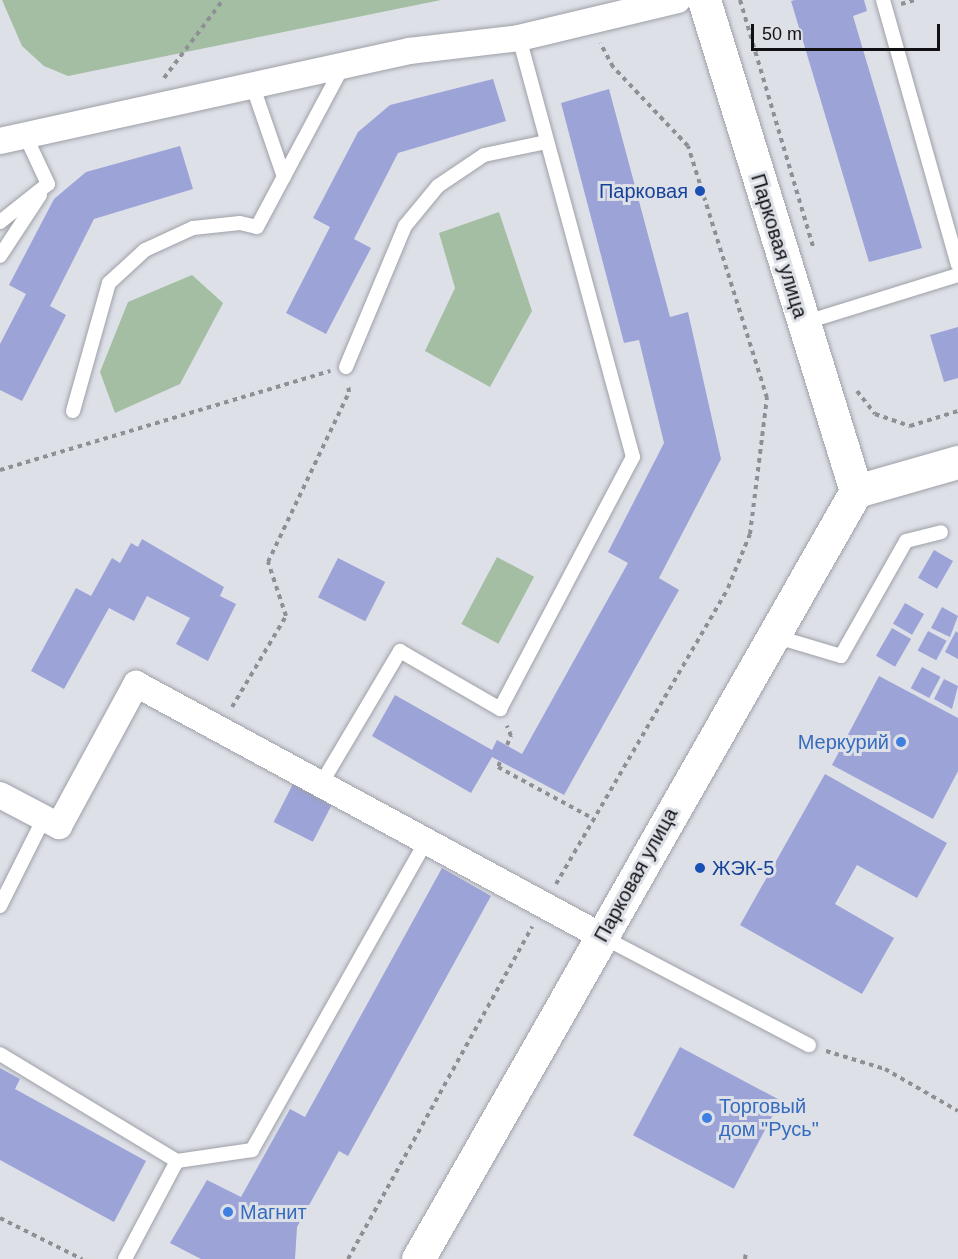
<!DOCTYPE html>
<html>
<head>
<meta charset="utf-8">
<style>
  body { margin:0 }
  #map { position:relative; width:958px; height:1259px; overflow:hidden; background:#dee0e8; font-family:Arial,sans-serif }
  div>[style] { position:absolute }
  .green>* { inset:0; background:#a3bea3; transform-origin:0 0 }
  .building>* { inset:0; background:#9ca3d7; transform-origin:0 0 }
  .path>* { height:4px; margin-top:-2px; transform-origin:0; background:repeating-linear-gradient(90deg,#8f9096 0 4.5px,transparent 0 9px) }
  .roads { filter:drop-shadow(0 0 2px #9ea0a7) drop-shadow(0 0 2px #9ea0a7) }
  .lane>* { height:14px; margin:-7px; padding:0 7px; transform-origin:7px; border-radius:7px; background:#fff }
  .street>* { height:26px; margin:-13px; padding:0 13px; transform-origin:13px; border-radius:13px; background:#fff }
  .secondary>* { height:33px; margin:-16.5px; padding:0 16.5px; transform-origin:16.5px; border-radius:16.5px; background:#fff }
  .dots>* { width:16px; height:16px; translate:-50% -50%; box-sizing:border-box; border:3px solid #dee0e8; border-radius:50% }
  span { translate:-50% -50%; white-space:nowrap; text-align:center; line-height:1.15; -webkit-text-stroke:6px #dee0e8; paint-order:stroke }
  .transit-label { font-size:20px; color:#164399 }
  .right { translate:-100% -50%; text-align:right }
  .left { translate:0 -50%; text-align:left }
  .street-label { font-size:20px; color:#111114 }
  .shop-label { font-size:20px; color:#366cbe }
  .scale { position:absolute; left:751px; top:24px; width:189px; height:27px; box-sizing:border-box; border:3px solid #111114; border-top:0; padding-left:8px; font-size:18px; line-height:21px; white-space:nowrap; color:#111114; -webkit-text-stroke:4px #dee0e8; paint-order:stroke }
</style>
</head>
<body>
<div id="map">
  <div class="green">
    <i style="clip-path:polygon(2px 0,441px 0,68px 76px,44px 66px,22px 46px)"></i>
    <i style="clip-path:polygon(499px 212px,532px 311px,490px 387px,425px 351px,455px 288px,439px 233px)"></i>
    <i style="clip-path:polygon(192px 275px,223px 303px,180px 384px,115px 413px,100px 372px,128px 302px)"></i>
    <i style="left:497px;top:557px;width:42px;height:76px;rotate:28deg"></i>
  </div>
  <div class="building">
    <i style="clip-path:polygon(795px 0,864px 0,867px 11px,853px 16px,922px 248px,869px 262px,791px 1px)"></i>
    <i style="clip-path:polygon(493px 79px,506px 121px,398px 153px,354px 239px,371px 248px,326px 334px,286px 313px,330px 227px,313px 218px,358px 132px,390px 105px)"></i>
    <i style="clip-path:polygon(609px 89px,670px 317px,688px 312px,721px 459px,659px 578px,679px 590px,564px 795px,492px 757px,471px 793px,372px 736px,395px 695px,492px 750px,497px 740px,522px 754px,628px 563px,608px 552px,664px 443px,639px 340px,624px 343px,561px 103px)"></i>
    <i style="clip-path:polygon(180px 146px,193px 189px,94px 219px,50px 306px,66px 315px,22px 401px,0 390px,0 344px,26px 294px,9px 285px,54px 199px,86px 172px)"></i>
    <i style="clip-path:polygon(958px 327px,958px 378px,944px 382px,930px 335px)"></i>
    <i style="clip-path:polygon(142px 539px,224px 587px,220px 596px,236px 604px,208px 661px,176px 644px,190px 618px,147px 596px,134px 621px,109px 608px,64px 689px,31px 671px,76px 588px,91px 596px,112px 558px,120px 563px,131px 543px,138px 547px)"></i>
    <i style="left:934px;top:550px;width:22px;height:32px;rotate:30deg"></i>
    <i style="left:338px;top:558px;width:53px;height:44px;rotate:27deg"></i>
    <i style="left:905px;top:603px;width:22px;height:24px;rotate:30deg"></i>
    <i style="clip-path:polygon(942px 607px,958px 616px,950px 637px,931px 628px)"></i>
    <i style="left:892px;top:628px;width:22px;height:32px;rotate:30deg"></i>
    <i style="left:928px;top:631px;width:21px;height:22px;rotate:28deg"></i>
    <i style="clip-path:polygon(956px 631px,958px 633px,958px 659px,945px 652px)"></i>
    <i style="left:922px;top:667px;width:21px;height:24px;rotate:28deg"></i>
    <i style="clip-path:polygon(879px 676px,958px 718px,958px 771px,933px 819px,832px 765px)"></i>
    <i style="clip-path:polygon(944px 679px,958px 686px,952px 709px,934px 699px)"></i>
    <i style="clip-path:polygon(825px 774px,947px 843px,917px 898px,857px 865px,835px 904px,894px 938px,862px 994px,740px 925px)"></i>
    <i style="left:295px;top:780px;width:44px;height:47px;rotate:27deg"></i>
    <i style="clip-path:polygon(442px 868px,491px 896px,348px 1156px,339px 1151px,297px 1227px,295px 1259px,201px 1259px,170px 1243px,207px 1180px,241px 1197px,290px 1109px,305px 1117px)"></i>
    <i style="left:680px;top:1047px;width:114px;height:100px;rotate:28deg"></i>
    <i style="clip-path:polygon(0 1068px,20px 1079px,15px 1089px,146px 1161px,114px 1222px,0 1160px)"></i>
  </div>
  <div class="path">
    <i style="left:740px;top:0;width:257px;rotate:73.5deg"></i>
    <i style="left:901px;top:4px;width:15px;rotate:-16deg"></i>
    <i style="left:164px;top:78px;width:98px;rotate:-52.9deg"></i>
    <i style="left:857px;top:391px;width:29px;rotate:52deg"></i>
    <i style="left:875px;top:414px;width:37px;rotate:19deg"></i>
    <i style="left:910px;top:426px;width:50px;rotate:-17.4deg"></i>
    <i style="left:0;top:470px;width:345px;rotate:-16.7deg"></i>
    <i style="left:232px;top:707px;width:106px;rotate:-59.3deg"></i>
    <i style="left:286px;top:616px;width:57px;rotate:-108.4deg"></i>
    <i style="left:268px;top:562px;width:188px;rotate:-64.5deg"></i>
    <i style="left:349px;top:392px;width:7px;rotate:-98deg"></i>
    <i style="left:507px;top:745px;width:10px;rotate:-66deg"></i>
    <i style="left:511px;top:736px;width:11px;rotate:-112deg"></i>
    <i style="left:500px;top:762px;width:5px;rotate:112deg"></i>
    <i style="left:498px;top:767px;width:107px;rotate:28.5deg"></i>
    <i style="left:556px;top:884px;width:342px;rotate:-59.8deg"></i>
    <i style="left:728px;top:588px;width:58px;rotate:-67.8deg"></i>
    <i style="left:750px;top:534px;width:137px;rotate:-82.9deg"></i>
    <i style="left:767px;top:398px;width:264px;rotate:-107.4deg"></i>
    <i style="left:688px;top:146px;width:109px;rotate:-133.5deg"></i>
    <i style="left:613px;top:67px;width:27px;rotate:-118deg"></i>
    <i style="left:826px;top:1051px;width:62px;rotate:17deg"></i>
    <i style="left:885px;top:1069px;width:84px;rotate:29.9deg"></i>
    <i style="left:0;top:1218px;width:92px;rotate:26.6deg"></i>
    <i style="left:348px;top:1259px;width:380px;rotate:-61deg"></i>
    <i style="left:745px;top:1259px;width:7px;rotate:-82deg"></i>
  </div>
  <div class="roads">
    <div class="lane">
      <i style="left:883px;top:0;width:275px;rotate:74.2deg"></i>
      <i style="left:253px;top:87px;width:95px;rotate:71deg"></i>
      <i style="left:0;top:222px;width:61px;rotate:-38.4deg"></i>
      <i style="left:48px;top:184px;width:54px;rotate:-115.1deg"></i>
      <i style="left:0;top:256px;width:73px;rotate:-56.7deg"></i>
      <i style="left:803px;top:323px;width:162px;rotate:-17.2deg"></i>
      <i style="left:346px;top:367px;width:153px;rotate:-67.3deg"></i>
      <i style="left:405px;top:226px;width:52px;rotate:-50.5deg"></i>
      <i style="left:438px;top:186px;width:55px;rotate:-34deg"></i>
      <i style="left:484px;top:155px;width:63px;rotate:-11.8deg"></i>
      <i style="left:73px;top:411px;width:133px;rotate:-74.3deg"></i>
      <i style="left:109px;top:283px;width:49px;rotate:-42.5deg"></i>
      <i style="left:145px;top:250px;width:53px;rotate:-24.6deg"></i>
      <i style="left:193px;top:228px;width:47px;rotate:-6.1deg"></i>
      <i style="left:240px;top:223px;width:17px;rotate:13deg"></i>
      <i style="left:257px;top:227px;width:180px;rotate:-61.9deg"></i>
      <i style="left:774px;top:636px;width:70px;rotate:16.6deg"></i>
      <i style="left:841px;top:656px;width:132px;rotate:-60.5deg"></i>
      <i style="left:906px;top:541px;width:36px;rotate:-14deg"></i>
      <i style="left:321px;top:784px;width:155px;rotate:-59.3deg"></i>
      <i style="left:400px;top:651px;width:116px;rotate:30.1deg"></i>
      <i style="left:500px;top:709px;width:285px;rotate:-62.2deg"></i>
      <i style="left:633px;top:457px;width:434px;rotate:-105.2deg"></i>
      <i style="left:0;top:906px;width:98px;rotate:-63.4deg"></i>
      <i style="left:601px;top:936px;width:235px;rotate:27.7deg"></i>
      <i style="left:0;top:1054px;width:207px;rotate:31.2deg"></i>
      <i style="left:177px;top:1161px;width:111px;rotate:118deg"></i>
      <i style="left:177px;top:1161px;width:76px;rotate:-8.3deg"></i>
      <i style="left:252px;top:1150px;width:355px;rotate:-60.6deg"></i>
    </div>
    <div class="street">
      <i style="left:0;top:141px;width:419px;rotate:-12.4deg"></i>
      <i style="left:409px;top:51px;width:111px;rotate:-6.7deg"></i>
      <i style="left:519px;top:38px;width:163px;rotate:-13.4deg"></i>
      <i style="left:0;top:795px;width:67px;rotate:27.7deg"></i>
      <i style="left:59px;top:826px;width:162px;rotate:-61.5deg"></i>
      <i style="left:136px;top:684px;width:529px;rotate:28.45deg"></i>
    </div>
    <div class="secondary">
      <i style="left:704px;top:0;width:514px;rotate:72.8deg"></i>
      <i style="left:418px;top:1259px;width:884px;rotate:-60.3deg"></i>
      <i style="left:856px;top:491px;width:106px;rotate:-15.9deg"></i>
    </div>
  </div>
  <div class="dots">
    <i style="left:700px;top:191px;background:#1a4fb4"></i>
    <i style="left:901px;top:742px;background:#3f7fe0"></i>
    <i style="left:700px;top:868px;background:#1a4fb4"></i>
    <i style="left:707px;top:1118px;background:#3f7fe0"></i>
    <i style="left:228px;top:1212px;background:#3f7fe0"></i>
  </div>
  <div class="transit-label">
    <span class="right" style="left:688px;top:191px">Парковая</span>
    <span class="left" style="left:712px;top:868px">ЖЭК-5</span>
  </div>
  <div class="street-label">
    <span style="left:779px;top:246px;rotate:73deg">Парковая улица</span>
    <span style="left:636px;top:875px;rotate:-61deg">Парковая улица</span>
  </div>
  <div class="shop-label">
    <span class="right" style="left:889px;top:742px">Меркурий</span>
    <span class="left" style="left:719px;top:1118px">Торговый<br>дом "Русь"</span>
    <span class="left" style="left:240px;top:1212px">Магнит</span>
  </div>
  <div class="scale">50 m</div>
</div>
</body>
</html>
